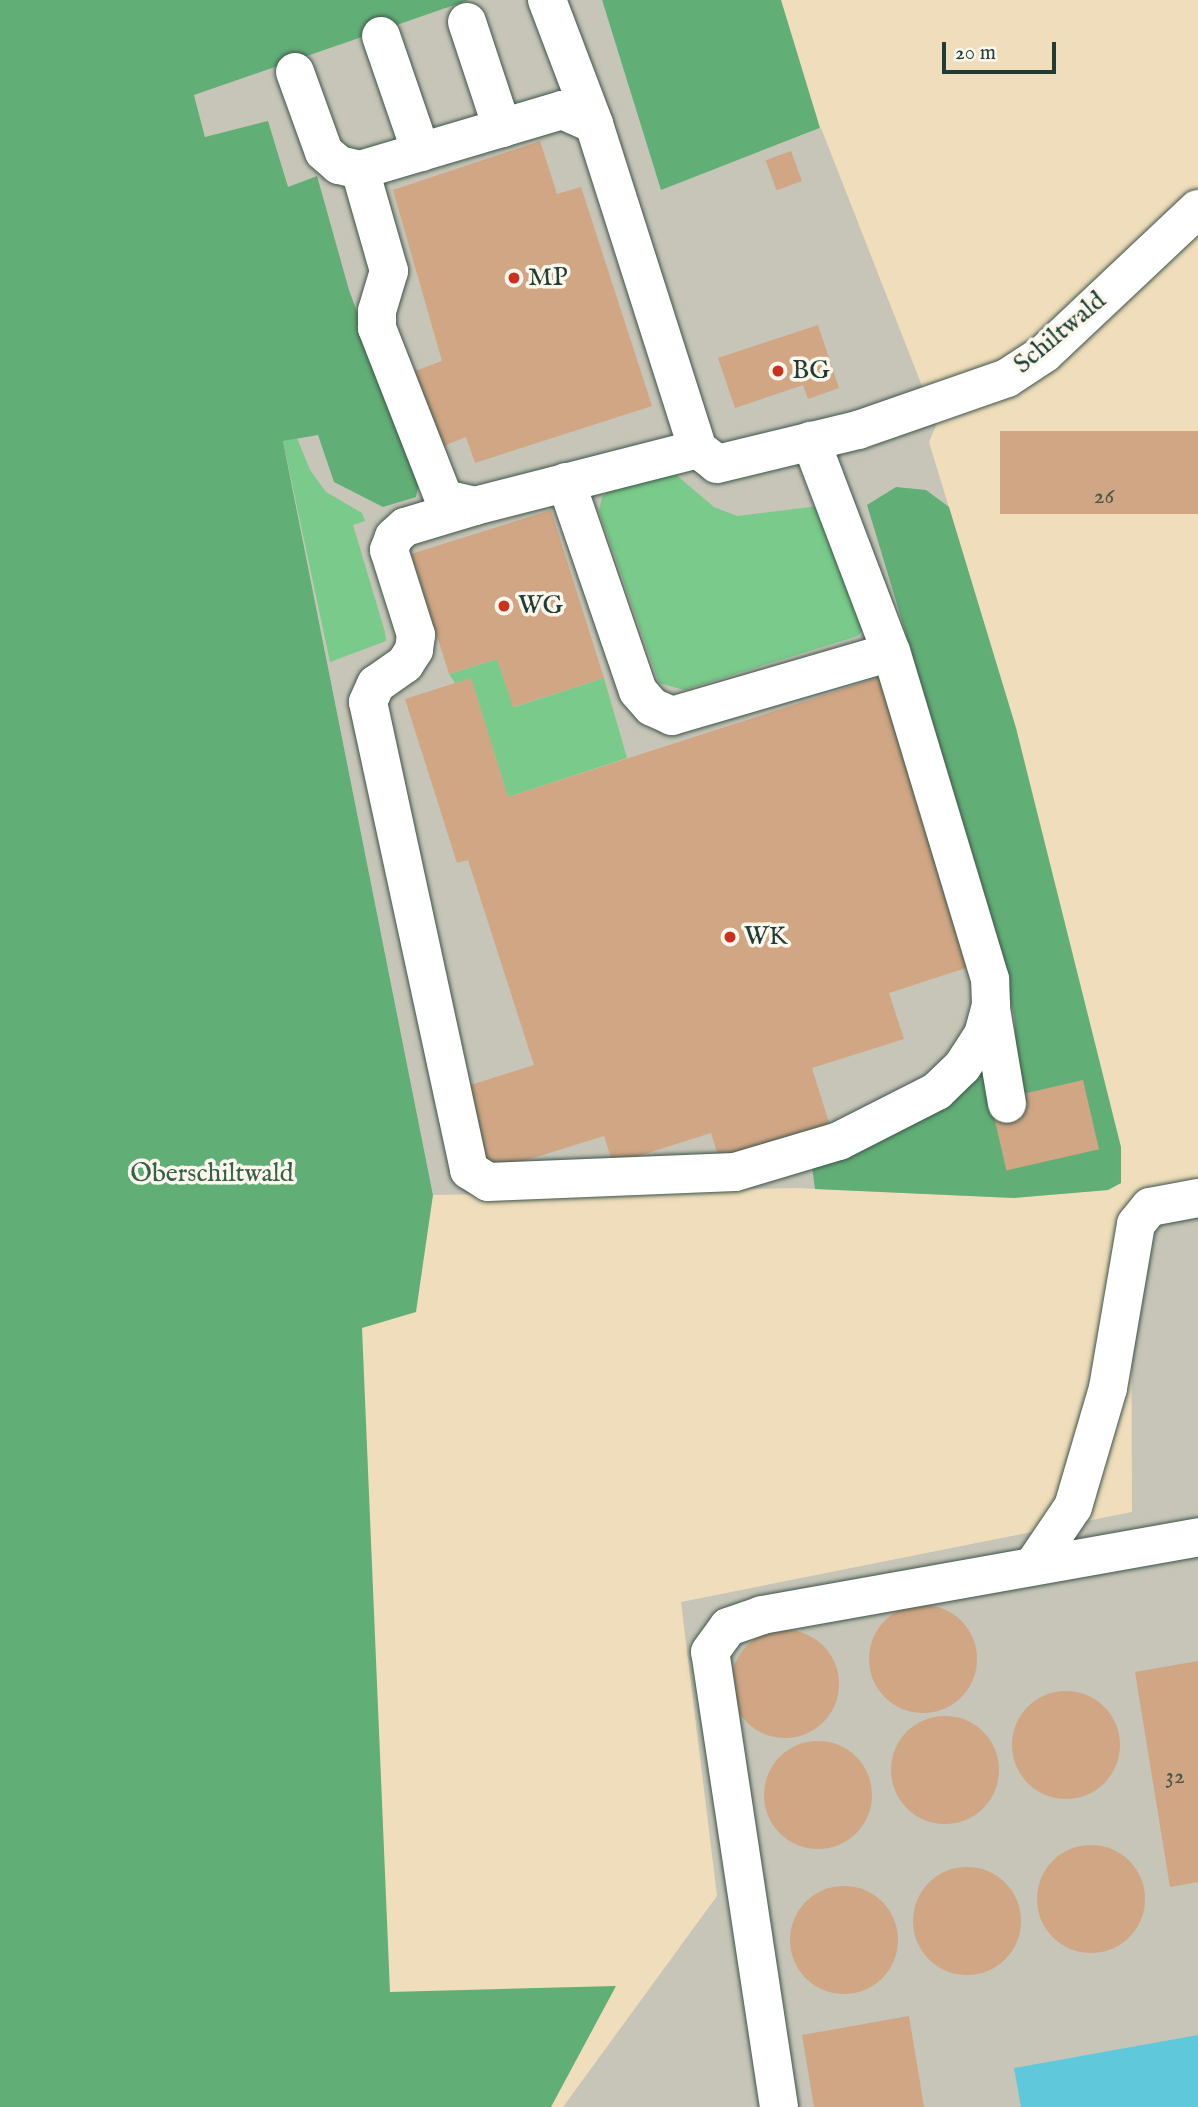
<!DOCTYPE html>
<html>
<head>
<meta charset="utf-8">
<style>
  body { margin:0 }
  #map { position:relative; width:1198px; height:2107px; overflow:hidden; background:#efddbb; font-family:"IM FELL English",serif }
  div>[style] { position:absolute }
  .industrial>* { inset:0; background:#c6c5b8 }
  .green>* { inset:0; background:#79ca8b }
  .forest>* { inset:0; background:#62ae77 }
  .water>* { inset:0; background:#5fc8da }
  .building>* { inset:0; background:#d0a685; transform-origin:0 0 }
  .round { border-radius:50% }
  .roads { filter:drop-shadow(0 0 2px #3e5548) drop-shadow(0 0 2px #3e5548) }
  .minor>* { height:38px; margin:-19px; padding:0 19px; transform-origin:19px; border-radius:19px; background:#fff }
  .dots>* { width:19px; height:19px; translate:-50% -50%; box-sizing:border-box; border:4px solid #fbf7ec; border-radius:50% }
  span { translate:-50% -50%; white-space:nowrap; text-align:center; line-height:1.15; -webkit-text-stroke:7px #fbf7ec; paint-order:stroke }
  .number-label { font-size:23px; color:#4b5748 }
  .number-label span { -webkit-text-stroke-width:0 }
  .poi-label { font-size:26px; color:#1f3d34 }
  .left { translate:0 -50%; text-align:left }
  .street-label { font-size:26px; color:#1f3d34 }
  .park-label { font-size:26px; color:#36604a }
  .scale { position:absolute; left:942px; top:42px; width:114px; height:32px; box-sizing:border-box; border:4px solid #1f3d34; border-top:0; padding-left:9px; font-size:21px; line-height:24px; white-space:nowrap; color:#1f3d34; -webkit-text-stroke:5px #fbf7ec; paint-order:stroke }
</style>
</head>
<body>
<div id="map">
  <div class="industrial">
    <i style="clip-path:polygon(469px 0,602px 0,661px 189px,821px 128px,922px 386px,936px 404px,939px 418px,929px 442px,1016px 728px,1121px 1183px,1108px 1190px,1014px 1198px,796px 1188px,433px 1195px,283px 441px,194px 94px)"></i>
    <i style="clip-path:polygon(1198px 1184px,1198px 2107px,563px 2107px,717px 1896px,681px 1602px,1132px 1512px,1131px 1211px)"></i>
  </div>
  <div class="green">
    <i style="clip-path:polygon(297px 438px,310px 470px,326px 492px,362px 513px,365px 521px,353px 525px,385px 632px,386px 641px,330px 662px,283px 441px)"></i>
    <i style="clip-path:polygon(668px 468px,714px 507px,737px 516px,819px 506px,866px 625px,858px 636px,684px 690px,659px 683px,599px 511px,602px 497px,615px 485px)"></i>
    <i style="clip-path:polygon(497px 659px,514px 707px,604px 678px,627px 758px,508px 797px,471px 679px,455px 683px,449px 674px)"></i>
  </div>
  <div class="forest">
    <i style="clip-path:polygon(0 0,469px 0,194px 95px,205px 137px,268px 121px,288px 187px,317px 176px,349px 290px,419px 483px,416px 497px,383px 507px,334px 482px,318px 435px,283px 441px,433px 1195px,416px 1312px,362px 1328px,390px 1992px,616px 1986px,551px 2107px,0 2107px)"></i>
    <i style="clip-path:polygon(602px 0,781px 0,820px 128px,661px 190px)"></i>
    <i style="clip-path:polygon(896px 487px,926px 490px,949px 507px,1016px 728px,1121px 1147px,1121px 1183px,1108px 1190px,1014px 1198px,815px 1189px,812px 1167px,982px 1069px,1020px 1098px,1014px 1016px,988px 905px,867px 505px)"></i>
  </div>
  <div class="water">
    <i style="clip-path:polygon(1198px 2035px,1198px 2107px,1021px 2107px,1014px 2068px)"></i>
  </div>
  <div class="building">
    <i style="clip-path:polygon(540px 141px,557px 194px,581px 187px,652px 406px,475px 463px,466px 437px,441px 447px,415px 371px,442px 361px,393px 190px)"></i>
    <i style="left:791px;top:151px;width:32px;height:27px;rotate:70deg"></i>
    <i style="clip-path:polygon(818px 325px,839px 388px,808px 399px,803px 385px,735px 408px,718px 358px)"></i>
    <i style="left:1198px;top:431px;width:83px;height:198px;rotate:90deg"></i>
    <i style="clip-path:polygon(551px 510px,604px 678px,513px 707px,497px 659px,449px 674px,411px 554px)"></i>
    <i style="clip-path:polygon(883px 676px,975px 965px,889px 993px,904px 1039px,812px 1068px,830px 1126px,720px 1162px,711px 1133px,613px 1164px,604px 1136px,485px 1173px,458px 1089px,534px 1065px,468px 860px,457px 863px,405px 699px,471px 678px,508px 797px)"></i>
    <i style="left:1083px;top:1080px;width:71px;height:95px;rotate:77deg"></i>
    <i class="round" style="left:869px;top:1605px;width:108px;height:108px"></i>
    <i class="round" style="left:731px;top:1630px;width:108px;height:108px"></i>
    <i style="clip-path:polygon(1198px 1661px,1198px 1882px,1170px 1887px,1135px 1672px)"></i>
    <i class="round" style="left:1012px;top:1691px;width:108px;height:108px"></i>
    <i class="round" style="left:891px;top:1716px;width:108px;height:108px"></i>
    <i class="round" style="left:764px;top:1741px;width:108px;height:108px"></i>
    <i class="round" style="left:1037px;top:1845px;width:108px;height:108px"></i>
    <i class="round" style="left:913px;top:1867px;width:108px;height:108px"></i>
    <i class="round" style="left:790px;top:1886px;width:108px;height:108px"></i>
    <i style="clip-path:polygon(909px 2016px,924px 2107px,814px 2107px,802px 2035px)"></i>
  </div>
  <div class="roads">
    <div class="minor">
      <i style="left:547px;top:0;width:133px;rotate:69.2deg"></i>
      <i style="left:467px;top:22px;width:112px;rotate:71.7deg"></i>
      <i style="left:381px;top:36px;width:123px;rotate:71deg"></i>
      <i style="left:295px;top:72px;width:85px;rotate:70.1deg"></i>
      <i style="left:324px;top:152px;width:20px;rotate:41deg"></i>
      <i style="left:339px;top:165px;width:22px;rotate:13deg"></i>
      <i style="left:698px;top:449px;width:230px;rotate:165.7deg"></i>
      <i style="left:475px;top:506px;width:32px;rotate:-167deg"></i>
      <i style="left:444px;top:499px;width:184px;rotate:-111.4deg"></i>
      <i style="left:377px;top:328px;width:17px;rotate:-90deg"></i>
      <i style="left:377px;top:311px;width:42px;rotate:-73.3deg"></i>
      <i style="left:389px;top:271px;width:105px;rotate:-106deg"></i>
      <i style="left:360px;top:170px;width:211px;rotate:-16.5deg"></i>
      <i style="left:562px;top:110px;width:35px;rotate:24deg"></i>
      <i style="left:594px;top:124px;width:341px;rotate:72.3deg"></i>
      <i style="left:698px;top:449px;width:24px;rotate:38deg"></i>
      <i style="left:717px;top:464px;width:145px;rotate:-13.6deg"></i>
      <i style="left:858px;top:430px;width:158px;rotate:-19.2deg"></i>
      <i style="left:1007px;top:378px;width:45px;rotate:-33.3deg"></i>
      <i style="left:1045px;top:353px;width:210px;rotate:-43.3deg"></i>
      <i style="left:566px;top:482px;width:221px;rotate:71deg"></i>
      <i style="left:638px;top:691px;width:21px;rotate:49deg"></i>
      <i style="left:652px;top:707px;width:22px;rotate:24deg"></i>
      <i style="left:672px;top:716px;width:228px;rotate:-16.3deg"></i>
      <i style="left:891px;top:652px;width:226px;rotate:-110.8deg"></i>
      <i style="left:475px;top:506px;width:73px;rotate:163.3deg"></i>
      <i style="left:405px;top:527px;width:15px;rotate:138deg"></i>
      <i style="left:394px;top:537px;width:14px;rotate:111deg"></i>
      <i style="left:389px;top:550px;width:89px;rotate:72.4deg"></i>
      <i style="left:416px;top:635px;width:15px;rotate:98deg"></i>
      <i style="left:414px;top:650px;width:17px;rotate:123deg"></i>
      <i style="left:405px;top:664px;width:35px;rotate:145deg"></i>
      <i style="left:376px;top:684px;width:20px;rotate:114deg"></i>
      <i style="left:368px;top:702px;width:479px;rotate:77.8deg"></i>
      <i style="left:469px;top:1170px;width:22px;rotate:32deg"></i>
      <i style="left:488px;top:1182px;width:247px;rotate:-2.3deg"></i>
      <i style="left:735px;top:1172px;width:109px;rotate:-16.6deg"></i>
      <i style="left:839px;top:1141px;width:110px;rotate:-27deg"></i>
      <i style="left:937px;top:1091px;width:35px;rotate:-44deg"></i>
      <i style="left:962px;top:1067px;width:38px;rotate:-57deg"></i>
      <i style="left:983px;top:1035px;width:31px;rotate:-75deg"></i>
      <i style="left:991px;top:1005px;width:26px;rotate:-92deg"></i>
      <i style="left:990px;top:979px;width:342px;rotate:-106.8deg"></i>
      <i style="left:991px;top:1009px;width:96px;rotate:80.4deg"></i>
      <i style="left:1033px;top:1566px;width:71px;rotate:-55.9deg"></i>
      <i style="left:1073px;top:1507px;width:124px;rotate:-73.6deg"></i>
      <i style="left:1108px;top:1388px;width:166px;rotate:-80.3deg"></i>
      <i style="left:1136px;top:1224px;width:22px;rotate:-51deg"></i>
      <i style="left:1150px;top:1207px;width:49px;rotate:-10.6deg"></i>
      <i style="left:779px;top:2107px;width:460px;rotate:-98.6deg"></i>
      <i style="left:710px;top:1652px;width:31px;rotate:-54deg"></i>
      <i style="left:728px;top:1627px;width:36px;rotate:-19deg"></i>
      <i style="left:762px;top:1615px;width:443px;rotate:-10.1deg"></i>
    </div>
  </div>
  <div class="dots">
    <i style="left:514px;top:278px;background:#c8321e"></i>
    <i style="left:778px;top:371px;background:#c8321e"></i>
    <i style="left:504px;top:606px;background:#c8321e"></i>
    <i style="left:730px;top:937px;background:#c8321e"></i>
  </div>
  <div class="number-label">
    <span style="left:1104px;top:497px">26</span>
    <span style="left:1175px;top:1777px">32</span>
  </div>
  <div class="poi-label">
    <span class="left" style="left:528px;top:278px">MP</span>
    <span class="left" style="left:792px;top:371px">BG</span>
    <span class="left" style="left:518px;top:606px">WG</span>
    <span class="left" style="left:744px;top:937px">WK</span>
  </div>
  <div class="street-label">
    <span style="left:1060px;top:333px;rotate:-40deg">Schiltwald</span>
  </div>
  <div class="park-label">
    <span style="left:212px;top:1174px">Oberschiltwald</span>
  </div>
  <div class="scale">20 m</div>
</div>
</body>
</html>
